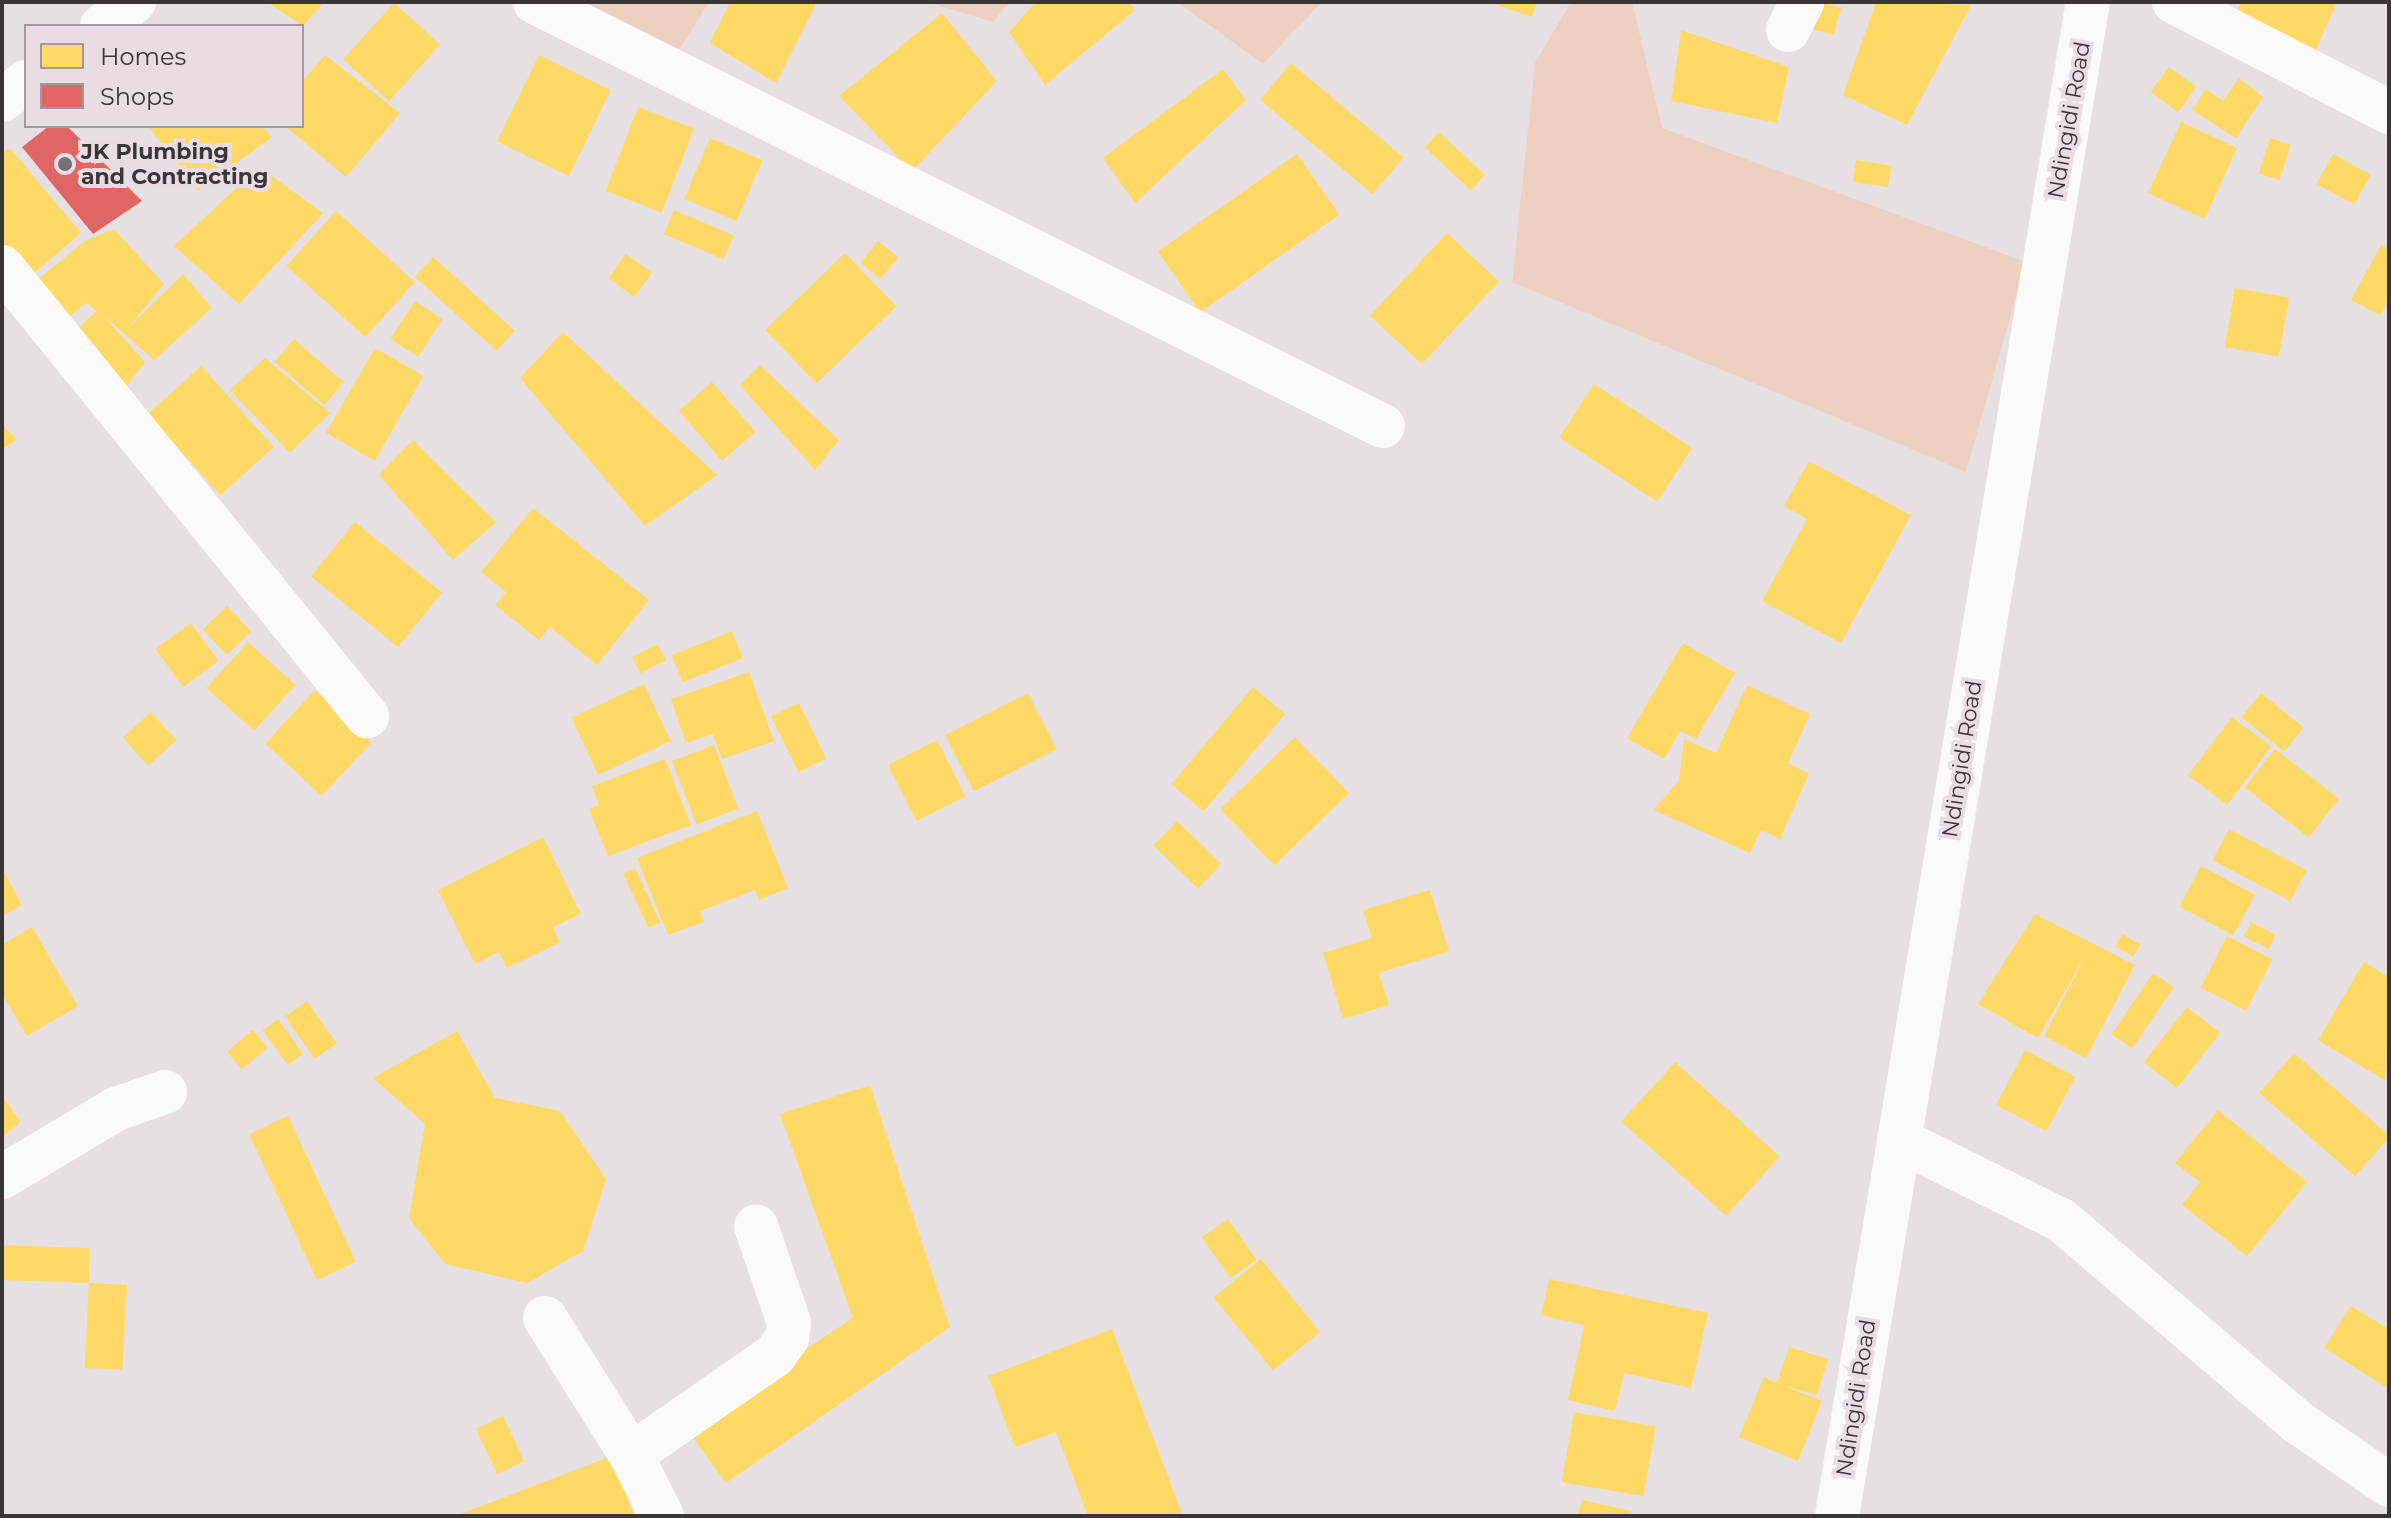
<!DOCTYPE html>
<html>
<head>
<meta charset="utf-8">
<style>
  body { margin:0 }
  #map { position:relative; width:2391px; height:1518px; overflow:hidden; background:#e6e0e3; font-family:Montserrat,sans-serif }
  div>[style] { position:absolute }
  .green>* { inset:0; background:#eed0c1 }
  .homes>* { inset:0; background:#ffd966; transform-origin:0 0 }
  .shops>* { inset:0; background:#e06666 }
  .minor>* { height:44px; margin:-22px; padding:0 22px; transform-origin:22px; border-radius:22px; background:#fbfafb }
  .dots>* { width:22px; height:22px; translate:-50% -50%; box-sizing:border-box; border:4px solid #e9dde3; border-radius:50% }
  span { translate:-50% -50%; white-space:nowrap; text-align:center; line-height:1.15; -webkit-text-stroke:8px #e9dde3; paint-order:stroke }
  .street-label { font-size:22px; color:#3a3638 }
  .poi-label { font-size:22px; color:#3a3638; font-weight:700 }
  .left { translate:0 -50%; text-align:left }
  .frame { position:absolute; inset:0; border:4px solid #3a3638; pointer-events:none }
  .legend { position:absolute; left:24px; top:24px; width:280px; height:104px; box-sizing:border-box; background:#e9dde3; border:2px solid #a39a9f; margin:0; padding:10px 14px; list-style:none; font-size:24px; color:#3a3638 }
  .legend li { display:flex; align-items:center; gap:16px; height:40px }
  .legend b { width:40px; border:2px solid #a39a9f }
</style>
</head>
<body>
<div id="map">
  <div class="green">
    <i style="clip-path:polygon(582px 2px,709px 2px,679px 50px)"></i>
    <i style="clip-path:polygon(926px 2px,1010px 2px,993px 22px)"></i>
    <i style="clip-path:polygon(1177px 2px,1322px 2px,1263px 64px)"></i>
    <i style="clip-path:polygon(1571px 2px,1632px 2px,1662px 128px,2026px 262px,1966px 472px,1512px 282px,1535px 63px)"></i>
  </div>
  <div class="homes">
    <i style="clip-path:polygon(267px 2px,324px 2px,303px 26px)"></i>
    <i style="clip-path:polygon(730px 2px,816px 4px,776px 83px,710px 43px)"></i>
    <i style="clip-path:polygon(1036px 2px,1128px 2px,1135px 10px,1045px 85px,1009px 32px)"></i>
    <i style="clip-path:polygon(1489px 2px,1537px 2px,1532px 17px)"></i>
    <i style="left:1820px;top:2px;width:22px;height:28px;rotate:16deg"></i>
    <i style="clip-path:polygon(1876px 2px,1971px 5px,1907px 125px,1843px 95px)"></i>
    <i style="clip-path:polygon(2241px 2px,2337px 2px,2315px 52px,2235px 16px)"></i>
    <i style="left:394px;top:3px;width:62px;height:76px;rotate:42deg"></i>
    <i style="clip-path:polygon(942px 13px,997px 81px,912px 171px,839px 96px)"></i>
    <i style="clip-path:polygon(1681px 30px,1789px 67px,1777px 123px,1671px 101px)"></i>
    <i style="clip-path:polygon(325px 55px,400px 113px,346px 177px,285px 126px,302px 126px,302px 82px)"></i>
    <i style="left:539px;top:55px;width:80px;height:96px;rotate:26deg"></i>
    <i style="left:1291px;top:63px;width:147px;height:48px;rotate:40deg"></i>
    <i style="left:2169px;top:67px;width:34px;height:31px;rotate:36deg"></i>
    <i style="clip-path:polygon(1223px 69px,1246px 100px,1135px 203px,1103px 158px)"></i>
    <i style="clip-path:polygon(2239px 78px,2263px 97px,2236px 138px,2192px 110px,2206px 89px,2223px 101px)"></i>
    <i style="left:638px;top:107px;width:60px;height:90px;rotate:21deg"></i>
    <i style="left:2181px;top:122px;width:62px;height:78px;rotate:25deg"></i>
    <i style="clip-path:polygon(148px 126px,262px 126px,272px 137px,198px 191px)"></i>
    <i style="left:1439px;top:132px;width:63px;height:21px;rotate:43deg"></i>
    <i style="left:710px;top:138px;width:57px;height:66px;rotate:23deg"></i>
    <i style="left:2270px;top:138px;width:22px;height:37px;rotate:18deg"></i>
    <i style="clip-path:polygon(10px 148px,81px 233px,29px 278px,2px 243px,2px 154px)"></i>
    <i style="left:1297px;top:154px;width:74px;height:170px;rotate:55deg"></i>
    <i style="left:2333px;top:154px;width:43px;height:34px;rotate:29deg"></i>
    <i style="left:1856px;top:160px;width:36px;height:22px;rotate:9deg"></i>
    <i style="clip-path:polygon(259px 167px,323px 213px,239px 304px,174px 246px)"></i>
    <i style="left:674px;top:210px;width:65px;height:26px;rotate:23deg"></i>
    <i style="left:336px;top:211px;width:106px;height:74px;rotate:42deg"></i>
    <i style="clip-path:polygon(114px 229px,164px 284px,127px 329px,183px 274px,212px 308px,154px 360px,102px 314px,145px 362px,121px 393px,77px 329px,97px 311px,86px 303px,67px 319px,36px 281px,85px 241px)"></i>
    <i style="left:1447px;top:233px;width:71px;height:113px;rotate:43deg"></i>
    <i style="left:878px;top:241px;width:26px;height:28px;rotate:39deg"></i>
    <i style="clip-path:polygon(2381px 245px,2389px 249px,2389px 299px,2380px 315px,2351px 300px)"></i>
    <i style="left:845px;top:253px;width:74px;height:111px;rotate:46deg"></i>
    <i style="left:626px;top:254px;width:32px;height:30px;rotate:36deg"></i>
    <i style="left:433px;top:257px;width:110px;height:27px;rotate:42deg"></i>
    <i style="left:2235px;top:288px;width:55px;height:60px;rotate:10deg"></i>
    <i style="left:415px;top:301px;width:33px;height:45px;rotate:33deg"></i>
    <i style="clip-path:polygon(563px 332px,717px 475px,645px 526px,520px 378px)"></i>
    <i style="left:294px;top:339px;width:66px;height:30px;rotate:41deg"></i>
    <i style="left:375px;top:348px;width:56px;height:98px;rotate:30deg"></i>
    <i style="clip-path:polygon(265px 358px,330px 413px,290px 453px,230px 390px)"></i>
    <i style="clip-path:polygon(760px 365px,839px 440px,815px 470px,740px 385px)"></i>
    <i style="left:201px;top:366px;width:109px;height:72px;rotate:48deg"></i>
    <i style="left:712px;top:382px;width:66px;height:44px;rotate:49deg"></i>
    <i style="left:1594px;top:384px;width:117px;height:64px;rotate:33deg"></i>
    <i style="clip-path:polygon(2px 424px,17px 440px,2px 449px)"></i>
    <i style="clip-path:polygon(413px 440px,496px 522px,453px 560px,379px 475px)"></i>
    <i style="clip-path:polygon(1809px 461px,1911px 515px,1841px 643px,1762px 601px,1807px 519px,1784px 506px)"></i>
    <i style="clip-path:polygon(533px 508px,649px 600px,597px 665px,550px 627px,539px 640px,495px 605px,506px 592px,481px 572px)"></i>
    <i style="left:355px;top:522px;width:112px;height:70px;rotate:39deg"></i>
    <i style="left:227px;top:606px;width:35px;height:34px;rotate:46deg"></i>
    <i style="left:191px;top:623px;width:47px;height:44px;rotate:54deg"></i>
    <i style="left:732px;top:631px;width:29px;height:65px;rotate:68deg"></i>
    <i style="left:248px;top:642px;width:64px;height:62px;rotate:42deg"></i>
    <i style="clip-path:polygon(1683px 643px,1735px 673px,1696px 739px,1680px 731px,1664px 759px,1627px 738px)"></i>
    <i style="left:658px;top:644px;width:18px;height:29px;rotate:63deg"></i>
    <i style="clip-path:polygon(749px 672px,774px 741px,722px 759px,713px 734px,686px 743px,671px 699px)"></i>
    <i style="left:644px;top:684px;width:63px;height:80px;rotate:65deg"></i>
    <i style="clip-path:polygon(1747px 685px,1810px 714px,1788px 763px,1809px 774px,1780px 839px,1761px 830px,1750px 853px,1654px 810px,1679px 780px,1684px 739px,1716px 753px)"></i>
    <i style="left:1253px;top:687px;width:42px;height:127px;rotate:40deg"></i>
    <i style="left:315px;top:690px;width:77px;height:73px;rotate:43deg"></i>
    <i style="left:1028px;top:693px;width:63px;height:93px;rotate:63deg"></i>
    <i style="left:2261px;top:693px;width:55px;height:31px;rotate:39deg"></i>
    <i style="left:799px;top:703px;width:62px;height:31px;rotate:64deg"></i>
    <i style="left:151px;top:712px;width:38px;height:38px;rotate:48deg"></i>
    <i style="left:2232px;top:717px;width:49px;height:73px;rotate:37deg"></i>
    <i style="left:1295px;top:737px;width:78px;height:104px;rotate:46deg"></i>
    <i style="left:937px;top:740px;width:63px;height:55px;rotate:63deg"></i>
    <i style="left:714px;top:745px;width:68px;height:45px;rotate:69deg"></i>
    <i style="left:2275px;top:749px;width:81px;height:49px;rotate:38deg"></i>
    <i style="clip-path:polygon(665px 759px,691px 825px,608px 856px,589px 809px,599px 805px,592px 786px)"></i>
    <i style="clip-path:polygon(757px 811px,788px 888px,759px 900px,755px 890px,700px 911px,704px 922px,668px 935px,637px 858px)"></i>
    <i style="left:1177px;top:821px;width:62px;height:34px;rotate:44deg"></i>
    <i style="left:2229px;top:829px;width:88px;height:35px;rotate:28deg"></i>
    <i style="clip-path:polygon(543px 837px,581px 914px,553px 927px,560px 942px,507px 968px,499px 952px,475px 964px,438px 890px)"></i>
    <i style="left:2201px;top:866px;width:61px;height:46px;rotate:28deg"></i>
    <i style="clip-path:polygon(2px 868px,22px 905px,2px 916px)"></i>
    <i style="left:635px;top:868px;width:60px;height:13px;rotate:65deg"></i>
    <i style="clip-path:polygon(1430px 890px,1449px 951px,1379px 973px,1389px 1005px,1343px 1019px,1323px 953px,1372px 938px,1363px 910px)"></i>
    <i style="clip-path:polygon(2035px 914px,2135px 965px,2086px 1058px,2044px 1036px,2088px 951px,2038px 1038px,1978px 1004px)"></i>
    <i style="left:2251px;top:922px;width:28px;height:16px;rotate:27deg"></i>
    <i style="clip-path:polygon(32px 927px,78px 1006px,27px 1036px,2px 994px,2px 945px)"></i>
    <i style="left:2122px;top:934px;width:21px;height:14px;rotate:29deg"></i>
    <i style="left:2227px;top:936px;width:51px;height:58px;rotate:27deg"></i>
    <i style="clip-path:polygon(2364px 962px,2389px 977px,2386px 1081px,2318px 1040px)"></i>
    <i style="left:2153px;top:973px;width:25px;height:74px;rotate:34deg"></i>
    <i style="left:307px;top:1001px;width:52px;height:27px;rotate:55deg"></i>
    <i style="left:2187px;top:1007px;width:42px;height:70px;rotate:38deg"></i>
    <i style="left:278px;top:1019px;width:43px;height:19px;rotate:54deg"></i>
    <i style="left:253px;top:1030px;width:23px;height:34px;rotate:50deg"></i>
    <i style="clip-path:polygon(457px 1031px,495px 1098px,560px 1111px,606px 1179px,583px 1251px,527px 1283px,445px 1264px,409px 1218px,425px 1124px,373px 1078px)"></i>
    <i style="left:2025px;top:1050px;width:57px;height:62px;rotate:28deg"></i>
    <i style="left:2294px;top:1053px;width:127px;height:53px;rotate:41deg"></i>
    <i style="left:1675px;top:1062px;width:141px;height:80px;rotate:42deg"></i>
    <i style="clip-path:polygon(870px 1085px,950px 1327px,726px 1483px,686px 1428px,853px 1318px,780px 1114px)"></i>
    <i style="clip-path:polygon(2px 1096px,21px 1122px,2px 1137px)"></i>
    <i style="clip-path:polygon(2218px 1110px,2307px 1182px,2247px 1256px,2182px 1205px,2200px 1182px,2175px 1163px)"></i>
    <i style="left:288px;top:1116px;width:161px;height:43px;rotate:65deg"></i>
    <i style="left:1228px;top:1219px;width:50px;height:32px;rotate:55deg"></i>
    <i style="left:90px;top:1248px;width:35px;height:88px;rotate:92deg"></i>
    <i style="left:1261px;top:1259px;width:94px;height:61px;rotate:51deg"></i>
    <i style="clip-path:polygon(1549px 1279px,1708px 1313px,1691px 1388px,1624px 1373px,1615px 1411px,1568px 1400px,1584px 1325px,1541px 1315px)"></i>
    <i style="left:89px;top:1283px;width:38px;height:85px;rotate:3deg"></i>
    <i style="clip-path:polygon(2351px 1306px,2389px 1329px,2389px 1389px,2324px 1348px)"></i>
    <i style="clip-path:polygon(1112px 1329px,1183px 1516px,1088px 1516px,1056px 1432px,1015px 1447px,988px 1376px)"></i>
    <i style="clip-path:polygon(1789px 1347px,1828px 1359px,1817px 1395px,1782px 1385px,1822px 1401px,1798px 1461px,1739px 1437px,1764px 1377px,1777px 1383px)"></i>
    <i style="left:1574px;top:1412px;width:83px;height:71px;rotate:10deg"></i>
    <i style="left:503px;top:1416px;width:50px;height:30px;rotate:65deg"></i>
    <i style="clip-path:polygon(612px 1456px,634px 1516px,455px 1516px)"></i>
    <i style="clip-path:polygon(1582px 1500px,1632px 1511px,1630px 1516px,1578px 1516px)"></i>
  </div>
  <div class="shops">
    <i style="clip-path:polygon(49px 126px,67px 126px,142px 201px,93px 234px,22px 147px)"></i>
  </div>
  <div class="minor">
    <i style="left:535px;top:2px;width:948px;rotate:26.57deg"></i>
    <i style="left:2174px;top:2px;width:242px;rotate:27.1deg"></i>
    <i style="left:102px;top:26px;width:40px;rotate:-37deg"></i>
    <i style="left:1788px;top:30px;width:31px;rotate:-63deg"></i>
    <i style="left:2px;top:100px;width:30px;rotate:-37deg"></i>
    <i style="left:2px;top:267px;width:579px;rotate:50.89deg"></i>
    <i style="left:1899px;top:1140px;width:181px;rotate:26.3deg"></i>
    <i style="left:2061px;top:1220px;width:313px;rotate:40.5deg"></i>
    <i style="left:2299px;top:1423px;width:109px;rotate:34.6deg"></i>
    <i style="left:2px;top:1177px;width:133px;rotate:-30.8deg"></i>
    <i style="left:116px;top:1109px;width:52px;rotate:-19.1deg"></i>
    <i style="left:545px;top:1318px;width:162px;rotate:57.9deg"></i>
    <i style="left:662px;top:1516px;width:68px;rotate:-116.9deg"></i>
    <i style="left:631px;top:1455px;width:175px;rotate:-34.8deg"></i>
    <i style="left:775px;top:1355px;width:21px;rotate:-55deg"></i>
    <i style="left:787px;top:1338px;width:15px;rotate:-82deg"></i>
    <i style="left:789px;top:1323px;width:102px;rotate:-108.8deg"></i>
    <i style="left:1837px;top:1516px;width:1535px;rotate:-80.59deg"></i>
  </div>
  <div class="dots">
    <i style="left:65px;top:164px;background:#767274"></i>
  </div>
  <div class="street-label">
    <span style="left:2069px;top:120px;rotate:-80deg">Ndingidi Road</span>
    <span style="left:1962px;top:759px;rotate:-81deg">Ndingidi Road</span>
    <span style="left:1856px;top:1398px;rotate:-81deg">Ndingidi Road</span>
  </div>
  <div class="poi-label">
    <span class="left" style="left:81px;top:164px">JK Plumbing<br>and Contracting</span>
  </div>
  <div class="frame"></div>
  <ul class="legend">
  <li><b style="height:22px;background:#ffd966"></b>Homes</li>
  <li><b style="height:22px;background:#e06666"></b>Shops</li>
  </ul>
</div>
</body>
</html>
